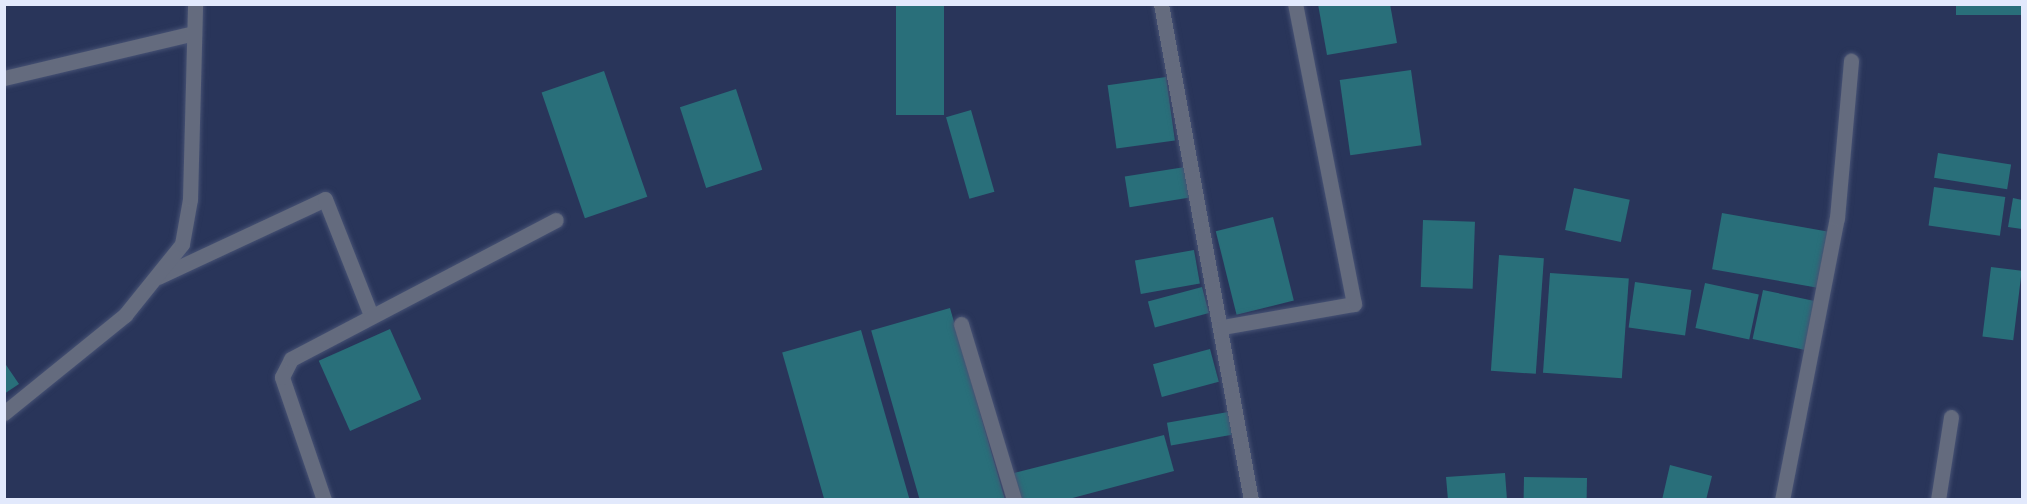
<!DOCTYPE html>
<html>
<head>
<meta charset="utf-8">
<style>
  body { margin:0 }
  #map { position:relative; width:2027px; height:504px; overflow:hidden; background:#29355a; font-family:"Open Sans",sans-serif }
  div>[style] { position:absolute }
  .building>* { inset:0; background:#296f7a; transform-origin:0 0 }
  .roads { filter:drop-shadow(0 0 2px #475274) drop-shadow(0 0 2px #475274) }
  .minor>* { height:15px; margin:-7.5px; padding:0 7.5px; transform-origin:7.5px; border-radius:7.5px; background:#646b7e }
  span { translate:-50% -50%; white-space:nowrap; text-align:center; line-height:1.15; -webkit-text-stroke:6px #181e2f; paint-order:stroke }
  .frame { position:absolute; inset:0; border:6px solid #e2e9fc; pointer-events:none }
</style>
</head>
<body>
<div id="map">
  <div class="building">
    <i style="left:896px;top:4px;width:48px;height:111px"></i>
    <i style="clip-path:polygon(1318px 4px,1390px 4px,1397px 43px,1327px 55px)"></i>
    <i style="left:1956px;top:4px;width:66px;height:11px"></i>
    <i style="left:1411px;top:70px;width:76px;height:72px;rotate:82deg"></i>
    <i style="left:604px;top:71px;width:133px;height:66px;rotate:71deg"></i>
    <i style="left:1166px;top:77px;width:64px;height:59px;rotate:82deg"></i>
    <i style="left:736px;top:89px;width:85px;height:59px;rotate:72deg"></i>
    <i style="left:971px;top:110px;width:85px;height:26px;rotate:74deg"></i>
    <i style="left:1938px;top:153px;width:74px;height:25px;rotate:9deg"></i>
    <i style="left:1185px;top:167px;width:31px;height:61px;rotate:81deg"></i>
    <i style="left:1934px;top:187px;width:72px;height:39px;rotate:8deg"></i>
    <i style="left:1574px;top:188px;width:57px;height:43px;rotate:12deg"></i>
    <i style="clip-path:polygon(2013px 198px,2022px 200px,2022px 229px,2008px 227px)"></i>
    <i style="left:1722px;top:213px;width:107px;height:57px;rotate:10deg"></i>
    <i style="left:1273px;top:217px;width:86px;height:59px;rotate:76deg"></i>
    <i style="left:1423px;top:220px;width:52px;height:67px;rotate:2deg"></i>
    <i style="left:1194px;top:250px;width:34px;height:60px;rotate:80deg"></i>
    <i style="left:1499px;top:255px;width:45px;height:116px;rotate:4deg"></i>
    <i style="left:1991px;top:267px;width:31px;height:70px;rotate:7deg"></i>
    <i style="left:1550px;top:273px;width:79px;height:100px;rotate:4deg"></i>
    <i style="left:1635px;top:282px;width:57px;height:46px;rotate:8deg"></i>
    <i style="left:1705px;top:283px;width:55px;height:46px;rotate:12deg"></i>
    <i style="left:1202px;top:287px;width:27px;height:56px;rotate:75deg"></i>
    <i style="left:1763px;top:290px;width:55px;height:50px;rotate:12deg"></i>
    <i style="left:950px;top:308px;width:199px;height:82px;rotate:74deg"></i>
    <i style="left:390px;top:329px;width:77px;height:78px;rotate:66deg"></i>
    <i style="left:861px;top:330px;width:177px;height:82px;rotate:74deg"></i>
    <i style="left:1210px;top:349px;width:34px;height:59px;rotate:75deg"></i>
    <i style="clip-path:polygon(4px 362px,19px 384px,4px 394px)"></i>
    <i style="left:1228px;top:412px;width:23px;height:62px;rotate:80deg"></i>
    <i style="clip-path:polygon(1164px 435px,1174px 471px,1065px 500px,1021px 500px,1014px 473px)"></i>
    <i style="clip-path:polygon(1670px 465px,1712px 476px,1706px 500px,1662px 500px)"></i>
    <i style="clip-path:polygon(1505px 473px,1507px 500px,1448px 500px,1446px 477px)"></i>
    <i style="left:1524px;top:477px;width:63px;height:23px;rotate:1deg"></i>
  </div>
  <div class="roads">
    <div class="minor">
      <i style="left:1161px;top:4px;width:504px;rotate:79.72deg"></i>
      <i style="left:4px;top:78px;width:195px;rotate:-13.3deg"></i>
      <i style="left:158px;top:277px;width:184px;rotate:-25deg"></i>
      <i style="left:325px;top:199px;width:125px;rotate:68.4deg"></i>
      <i style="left:961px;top:324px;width:184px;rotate:73.2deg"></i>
      <i style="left:1222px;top:327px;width:134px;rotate:-9.9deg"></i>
      <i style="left:1354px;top:304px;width:306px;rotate:-101.1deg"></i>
      <i style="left:4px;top:413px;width:156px;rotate:-39deg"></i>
      <i style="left:125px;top:315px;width:91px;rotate:-51.2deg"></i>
      <i style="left:182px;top:244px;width:46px;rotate:-79.9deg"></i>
      <i style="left:190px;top:199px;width:195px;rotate:-88.5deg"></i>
      <i style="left:324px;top:500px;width:130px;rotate:-108.9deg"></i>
      <i style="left:282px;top:377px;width:20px;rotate:-63deg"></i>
      <i style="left:291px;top:359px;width:299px;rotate:-27.7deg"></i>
      <i style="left:1782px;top:500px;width:287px;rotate:-79deg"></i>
      <i style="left:1837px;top:218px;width:158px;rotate:-84.9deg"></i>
      <i style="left:1938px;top:500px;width:84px;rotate:-81.1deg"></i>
    </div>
  </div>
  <div class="frame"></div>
</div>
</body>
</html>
